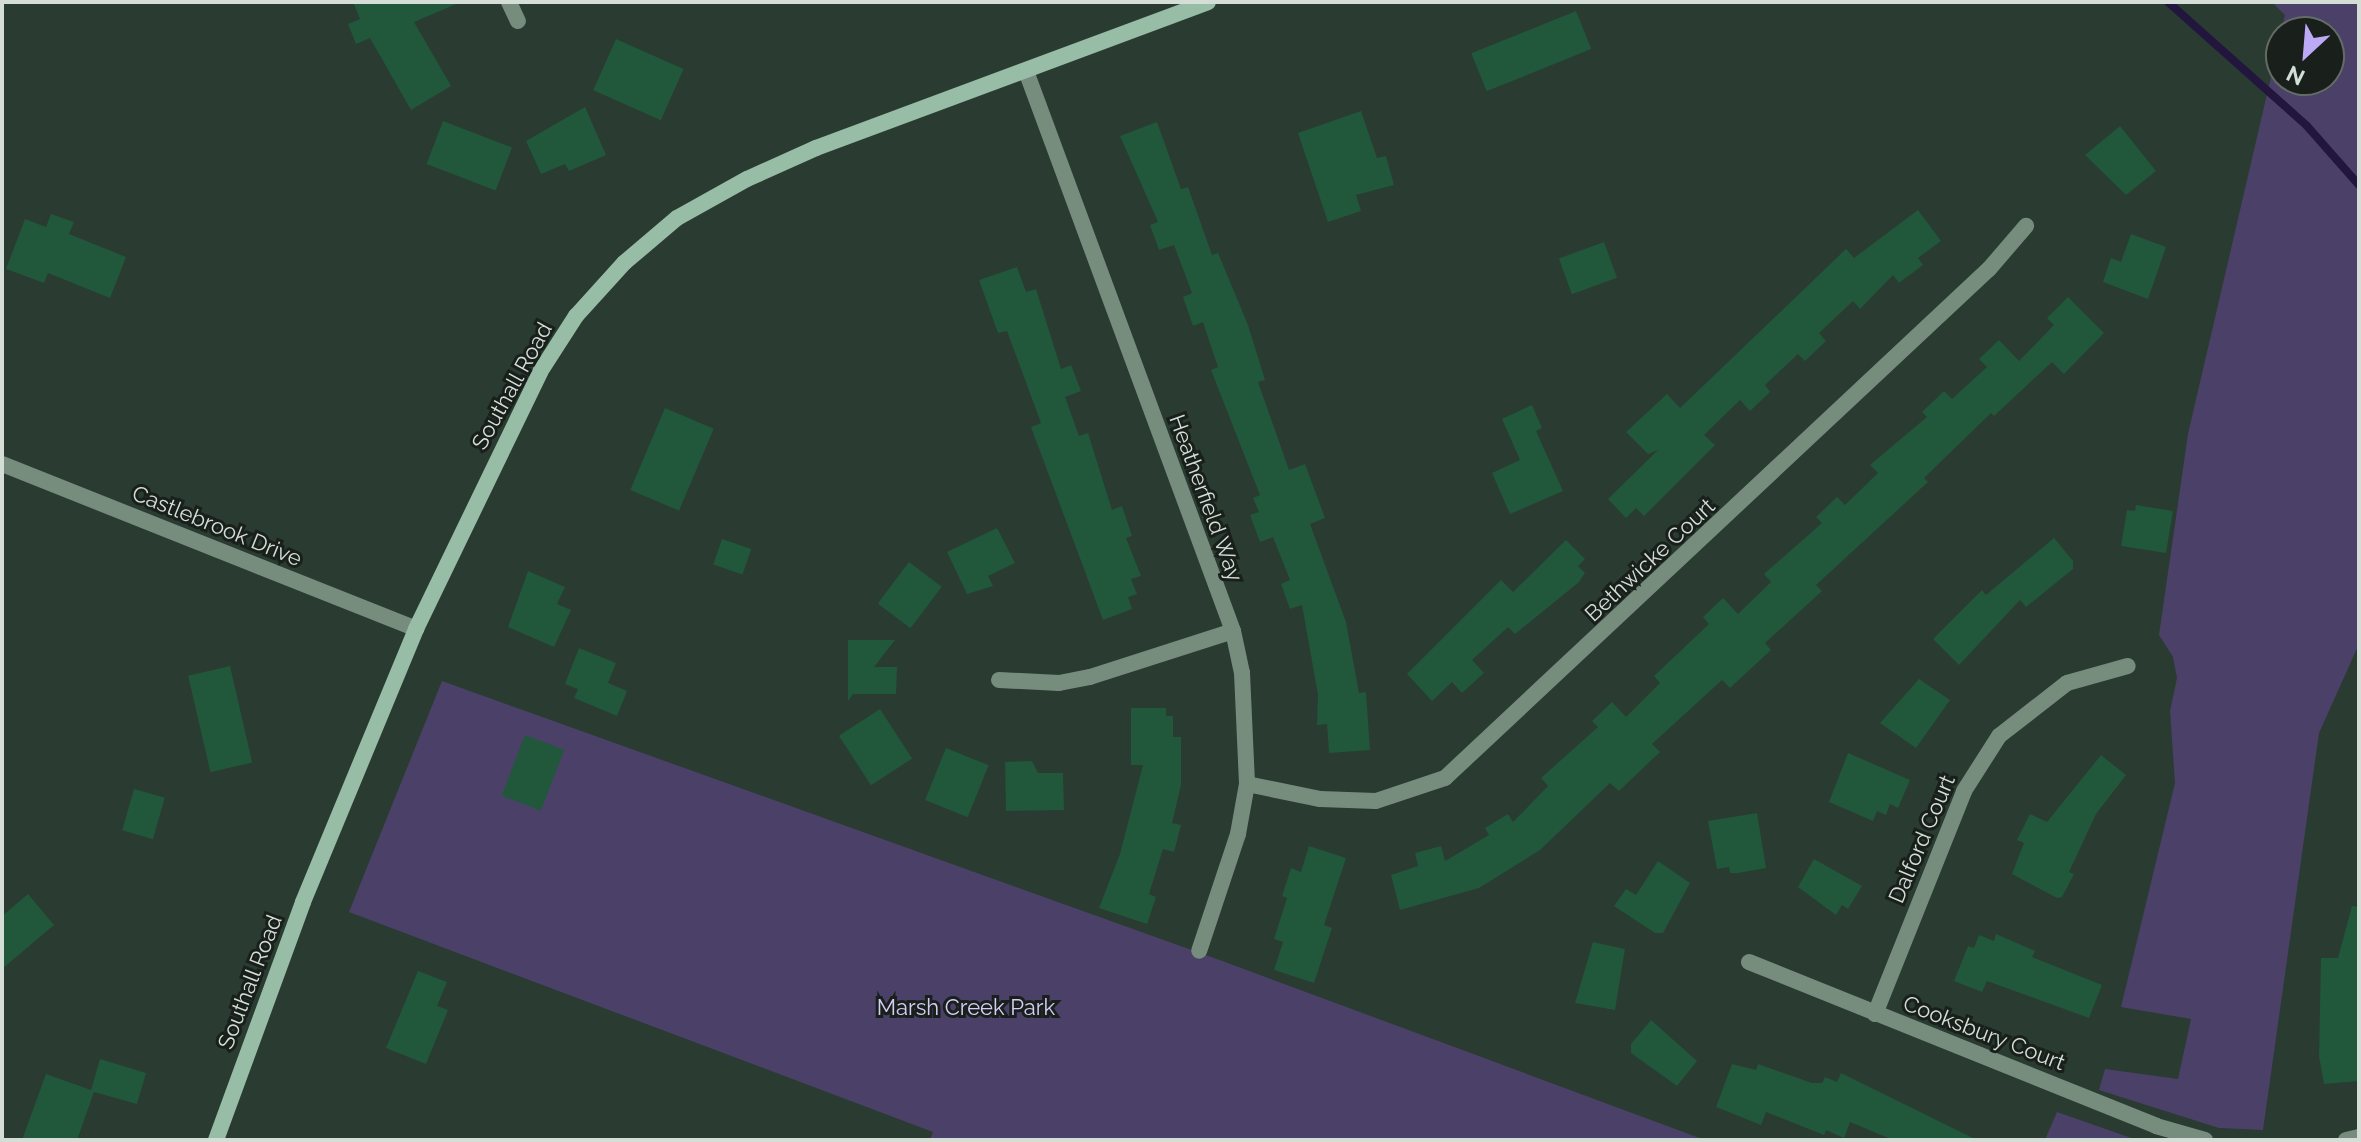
<!DOCTYPE html>
<html>
<head>
<meta charset="utf-8">
<style>
  body { margin:0 }
  #map { position:relative; width:2361px; height:1142px; overflow:hidden; background:#2a3b31; font-family:Raleway,sans-serif }
  div>[style] { position:absolute }
  .green>* { inset:0; background:#4b4168 }
  .stream>* { height:8px; margin:-4px; padding:0 4px; transform-origin:4px; border-radius:4px; background:#22153e }
  .building>* { inset:0; background:#21573a; transform-origin:0 0 }
  .street>* { height:16px; margin:-8px; padding:0 8px; transform-origin:8px; border-radius:8px; background:#768d7e }
  .secondary>* { height:16px; margin:-8px; padding:0 8px; transform-origin:8px; border-radius:8px; background:#98bda6 }
  span { translate:-50% -50%; white-space:nowrap; text-align:center; line-height:1.15; -webkit-text-stroke:6px #19201b; paint-order:stroke }
  .street-label { font-size:22px; color:#d4ded7 }
  .park-label { font-size:22px; color:#d6ccfa }
  .frame { position:absolute; inset:0; border:4px solid #d4ded7; pointer-events:none }
  .north { position:absolute; left:2265px; top:16px; width:80px; height:80px; box-sizing:border-box; background:#19201b; border:2px solid #646c66; border-radius:50%; rotate:206deg; font-size:22px; font-weight:700; line-height:32px; text-align:center; color:#d4ded7 }
  .north::after { content:''; display:block; margin:auto; width:28px; height:36px; background:#bcaaf6; clip-path:polygon(50% 0,100% 100%,50% 72%,0 100%) }
</style>
</head>
<body>
<div id="map">
  <div class="green">
    <i style="clip-path:polygon(2272px 2px,2359px 2px,2359px 644px,2319px 733px,2263px 1130px,2219px 1128px,2099px 1090px,2105px 1069px,2178px 1079px,2191px 1019px,2121px 1007px,2175px 783px,2170px 711px,2177px 678px,2173px 657px,2159px 635px,2188px 434px,2281px 34px,2281px 80px,2329px 80px,2329px 32px,2281px 32px,2285px 15px)"></i>
    <i style="clip-path:polygon(442px 681px,1225px 962px,1705px 1140px,930px 1140px,933px 1132px,349px 912px)"></i>
    <i style="clip-path:polygon(2057px 1112px,2137px 1140px,2045px 1140px)"></i>
  </div>
  <div class="stream">
    <i style="left:2168px;top:2px;width:186px;rotate:41.7deg"></i>
    <i style="left:2307px;top:126px;width:79px;rotate:48.6deg"></i>
  </div>
  <div class="building">
    <i style="clip-path:polygon(353px 2px,461px 2px,414px 22px,451px 86px,411px 110px,370px 38px,356px 44px,348px 24px,360px 19px)"></i>
    <i style="left:1576px;top:11px;width:41px;height:113px;rotate:68deg"></i>
    <i style="left:616px;top:39px;width:74px;height:56px;rotate:24deg"></i>
    <i style="clip-path:polygon(585px 107px,606px 155px,569px 171px,565px 164px,541px 174px,526px 141px)"></i>
    <i style="clip-path:polygon(1361px 111px,1377px 158px,1386px 156px,1394px 185px,1356px 195px,1361px 211px,1328px 222px,1298px 133px)"></i>
    <i style="left:443px;top:121px;width:74px;height:46px;rotate:21deg"></i>
    <i style="clip-path:polygon(1157px 122px,1181px 189px,1188px 187px,1212px 255px,1218px 253px,1248px 325px,1265px 380px,1258px 382px,1289px 470px,1305px 464px,1325px 518px,1310px 524px,1346px 622px,1359px 693px,1366px 692px,1370px 750px,1329px 753px,1327px 724px,1317px 725px,1318px 695px,1302px 605px,1290px 609px,1281px 584px,1290px 580px,1273px 537px,1260px 542px,1250px 515px,1259px 512px,1253px 498px,1260px 495px,1211px 370px,1218px 367px,1203px 322px,1193px 326px,1183px 297px,1192px 293px,1174px 245px,1159px 250px,1150px 225px,1158px 222px,1120px 136px)"></i>
    <i style="clip-path:polygon(2120px 126px,2156px 171px,2126px 195px,2085px 155px)"></i>
    <i style="clip-path:polygon(1918px 210px,1941px 241px,1918px 258px,1923px 265px,1899px 283px,1893px 275px,1860px 309px,1853px 301px,1819px 333px,1826px 341px,1805px 361px,1798px 354px,1765px 385px,1770px 392px,1750px 411px,1740px 400px,1704px 435px,1715px 445px,1644px 516px,1636px 508px,1626px 518px,1608px 499px,1658px 450px,1648px 454px,1626px 432px,1667px 394px,1680px 408px,1846px 249px,1854px 258px)"></i>
    <i style="clip-path:polygon(51px 214px,74px 222px,69px 234px,126px 257px,110px 298px,48px 273px,44px 283px,6px 269px,25px 219px,46px 227px)"></i>
    <i style="clip-path:polygon(2131px 234px,2166px 247px,2148px 299px,2103px 282px,2111px 258px,2121px 262px)"></i>
    <i style="left:1604px;top:242px;width:38px;height:48px;rotate:70deg"></i>
    <i style="clip-path:polygon(1017px 267px,1026px 292px,1036px 289px,1061px 369px,1071px 365px,1081px 391px,1065px 397px,1079px 436px,1088px 433px,1112px 510px,1122px 506px,1132px 536px,1126px 538px,1141px 576px,1131px 579px,1137px 594px,1128px 597px,1132px 609px,1103px 620px,1031px 427px,1041px 423px,1007px 331px,998px 333px,979px 280px)"></i>
    <i style="clip-path:polygon(2068px 297px,2104px 333px,2064px 374px,2052px 362px,1994px 416px,1991px 413px,1924px 478px,1928px 482px,1816px 585px,1822px 591px,1765px 643px,1771px 650px,1730px 688px,1722px 680px,1652px 744px,1660px 752px,1619px 791px,1610px 783px,1540px 850px,1479px 888px,1400px 910px,1391px 875px,1418px 866px,1415px 853px,1441px 846px,1445px 861px,1489px 835px,1485px 828px,1508px 814px,1513px 822px,1548px 786px,1541px 778px,1598px 727px,1592px 721px,1612px 702px,1626px 717px,1660px 683px,1654px 676px,1709px 624px,1703px 617px,1723px 598px,1738px 614px,1771px 582px,1764px 574px,1822px 523px,1816px 517px,1837px 497px,1845px 505px,1878px 473px,1870px 465px,1927px 417px,1922px 412px,1944px 391px,1952px 399px,1987px 367px,1979px 359px,1999px 340px,2019px 361px,2054px 325px,2047px 318px)"></i>
    <i style="clip-path:polygon(1532px 405px,1542px 428px,1536px 431px,1563px 491px,1510px 514px,1492px 473px,1520px 460px,1502px 419px)"></i>
    <i style="left:665px;top:408px;width:53px;height:89px;rotate:23deg"></i>
    <i style="clip-path:polygon(2136px 505px,2173px 511px,2166px 553px,2121px 546px,2127px 510px,2135px 511px)"></i>
    <i style="clip-path:polygon(997px 528px,1015px 563px,988px 576px,993px 586px,967px 594px,947px 552px)"></i>
    <i style="clip-path:polygon(2054px 538px,2073px 561px,2073px 569px,2026px 607px,2020px 600px,1959px 665px,1933px 639px,1982px 590px,1986px 595px)"></i>
    <i style="left:722px;top:539px;width:31px;height:27px;rotate:19deg"></i>
    <i style="clip-path:polygon(1566px 540px,1585px 559px,1578px 566px,1585px 573px,1579px 582px,1515px 634px,1508px 627px,1472px 660px,1484px 673px,1462px 693px,1452px 682px,1432px 701px,1407px 674px,1501px 580px,1513px 592px)"></i>
    <i style="left:909px;top:562px;width:41px;height:52px;rotate:37deg"></i>
    <i style="clip-path:polygon(528px 571px,565px 587px,557px 604px,571px 610px,554px 647px,508px 627px)"></i>
    <i style="clip-path:polygon(848px 640px,895px 640px,874px 667px,897px 667px,896px 694px,853px 694px,848px 701px)"></i>
    <i style="clip-path:polygon(579px 648px,616px 663px,608px 683px,627px 691px,617px 716px,574px 698px,578px 689px,565px 684px)"></i>
    <i style="left:230px;top:666px;width:99px;height:43px;rotate:77deg"></i>
    <i style="clip-path:polygon(1919px 679px,1950px 700px,1916px 748px,1880px 723px)"></i>
    <i style="clip-path:polygon(1131px 708px,1166px 708px,1166px 716px,1173px 716px,1173px 737px,1181px 737px,1181px 785px,1172px 823px,1181px 825px,1174px 852px,1163px 849px,1149px 894px,1156px 897px,1147px 924px,1099px 908px,1120px 854px,1143px 765px,1131px 765px)"></i>
    <i style="left:880px;top:709px;width:59px;height:49px;rotate:57deg"></i>
    <i style="left:525px;top:735px;width:42px;height:65px;rotate:21deg"></i>
    <i style="left:946px;top:748px;width:46px;height:56px;rotate:22deg"></i>
    <i style="clip-path:polygon(1848px 753px,1910px 780px,1898px 808px,1890px 804px,1886px 815px,1877px 811px,1873px 821px,1829px 802px)"></i>
    <i style="clip-path:polygon(2101px 755px,2126px 775px,2096px 814px,2069px 872px,2074px 874px,2062px 897px,2057px 898px,2012px 874px,2024px 843px,2017px 840px,2030px 814px,2047px 822px)"></i>
    <i style="clip-path:polygon(1032px 761px,1038px 773px,1063px 773px,1064px 810px,1006px 811px,1005px 762px)"></i>
    <i style="left:134px;top:789px;width:32px;height:43px;rotate:16deg"></i>
    <i style="clip-path:polygon(1757px 813px,1766px 868px,1738px 873px,1730px 873px,1729px 867px,1717px 869px,1708px 821px)"></i>
    <i style="clip-path:polygon(1309px 846px,1346px 858px,1324px 925px,1332px 928px,1314px 983px,1274px 970px,1283px 942px,1274px 939px,1287px 898px,1282px 896px,1291px 868px,1301px 872px)"></i>
    <i style="clip-path:polygon(1814px 859px,1862px 886px,1848px 909px,1842px 905px,1836px 915px,1798px 887px)"></i>
    <i style="clip-path:polygon(1658px 861px,1690px 883px,1663px 933px,1655px 933px,1614px 906px,1626px 889px,1636px 895px)"></i>
    <i style="clip-path:polygon(28px 894px,54px 925px,2px 969px,2px 916px)"></i>
    <i style="clip-path:polygon(2352px 906px,2359px 907px,2359px 1081px,2324px 1084px,2319px 1056px,2321px 958px,2338px 958px)"></i>
    <i style="clip-path:polygon(1996px 934px,2035px 951px,2032px 957px,2102px 985px,2089px 1018px,1987px 981px,1982px 992px,1954px 981px,1968px 946px,1974px 948px,1979px 935px,1994px 941px)"></i>
    <i style="clip-path:polygon(1593px 942px,1625px 949px,1615px 1010px,1575px 1003px)"></i>
    <i style="clip-path:polygon(418px 971px,447px 982px,437px 1006px,448px 1010px,426px 1064px,386px 1048px)"></i>
    <i style="clip-path:polygon(1651px 1020px,1697px 1061px,1677px 1086px,1631px 1053px,1631px 1044px)"></i>
    <i style="clip-path:polygon(100px 1059px,146px 1073px,137px 1104px,94px 1092px,77px 1140px,22px 1140px,46px 1074px,91px 1090px)"></i>
    <i style="clip-path:polygon(1732px 1064px,1756px 1070px,1758px 1064px,1812px 1083px,1822px 1083px,1825px 1077px,1837px 1082px,1841px 1073px,1977px 1140px,1893px 1140px,1850px 1122px,1844px 1138px,1826px 1130px,1824px 1135px,1766px 1112px,1761px 1125px,1716px 1107px)"></i>
  </div>
  <div class="street">
    <i style="left:509px;top:2px;width:21px;rotate:65deg"></i>
    <i style="left:1026px;top:71px;width:597px;rotate:69.71deg"></i>
    <i style="left:1233px;top:631px;width:43px;rotate:77.9deg"></i>
    <i style="left:1242px;top:673px;width:111px;rotate:87.4deg"></i>
    <i style="left:1247px;top:784px;width:51px;rotate:100.2deg"></i>
    <i style="left:1238px;top:834px;width:123px;rotate:108.4deg"></i>
    <i style="left:2px;top:464px;width:446px;rotate:21.7deg"></i>
    <i style="left:999px;top:680px;width:60px;rotate:2.9deg"></i>
    <i style="left:1059px;top:683px;width:32px;rotate:-11deg"></i>
    <i style="left:1090px;top:677px;width:150px;rotate:-17.8deg"></i>
    <i style="left:1247px;top:784px;width:75px;rotate:11.6deg"></i>
    <i style="left:1320px;top:799px;width:56px;rotate:2deg"></i>
    <i style="left:1376px;top:801px;width:73px;rotate:-18.4deg"></i>
    <i style="left:1445px;top:778px;width:745px;rotate:-43.1deg"></i>
    <i style="left:1989px;top:269px;width:57px;rotate:-49.3deg"></i>
    <i style="left:1749px;top:962px;width:439px;rotate:21.9deg"></i>
    <i style="left:2156px;top:1126px;width:51px;rotate:15.9deg"></i>
    <i style="left:1875px;top:1014px;width:240px;rotate:-68.2deg"></i>
    <i style="left:1964px;top:791px;width:65px;rotate:-57.5deg"></i>
    <i style="left:1999px;top:736px;width:86px;rotate:-37.9deg"></i>
    <i style="left:2067px;top:683px;width:63px;rotate:-15.6deg"></i>
    <i style="left:2346px;top:1140px;width:13px;rotate:-13deg"></i>
  </div>
  <div class="secondary">
    <i style="left:216px;top:1140px;width:253px;rotate:-69.9deg"></i>
    <i style="left:303px;top:902px;width:295px;rotate:-67.5deg"></i>
    <i style="left:416px;top:629px;width:285px;rotate:-64.2deg"></i>
    <i style="left:540px;top:372px;width:67px;rotate:-57.3deg"></i>
    <i style="left:576px;top:316px;width:72px;rotate:-47.8deg"></i>
    <i style="left:624px;top:263px;width:70px;rotate:-40.3deg"></i>
    <i style="left:677px;top:218px;width:80px;rotate:-29.1deg"></i>
    <i style="left:747px;top:179px;width:76px;rotate:-24.2deg"></i>
    <i style="left:816px;top:148px;width:418px;rotate:-20.4deg"></i>
  </div>
  <div class="street-label">
    <span style="left:512px;top:386px;rotate:-61deg">Southall Road</span>
    <span style="left:1206px;top:498px;rotate:70deg">Heatherfield Way</span>
    <span style="left:217px;top:526px;rotate:22deg">Castlebrook Drive</span>
    <span style="left:1650px;top:560px;rotate:-43deg">Bethwicke Court</span>
    <span style="left:1922px;top:839px;rotate:-67deg">Dalford Court</span>
    <span style="left:250px;top:982px;rotate:-69deg">Southall Road</span>
    <span style="left:1984px;top:1033px;rotate:21deg">Cooksbury Court</span>
  </div>
  <div class="park-label">
    <span style="left:966px;top:1008px">Marsh Creek Park</span>
  </div>
  <div class="frame"></div>
  <div class="north">N</div>
</div>
</body>
</html>
